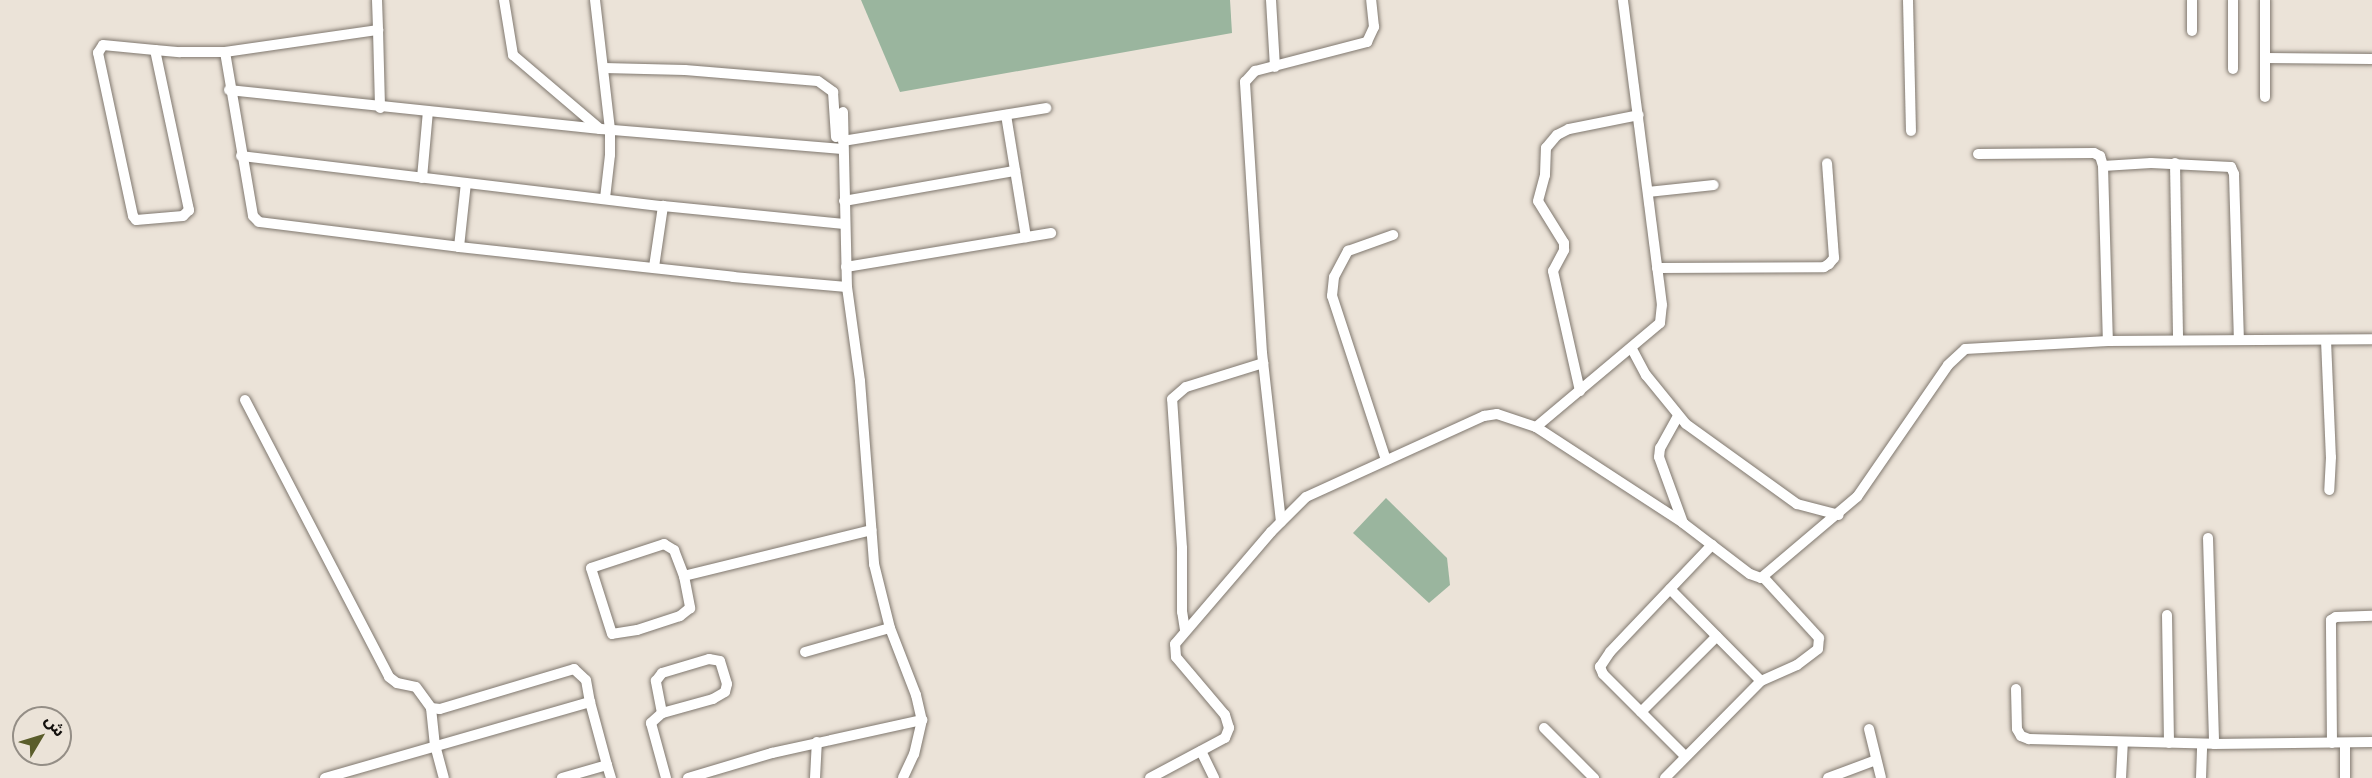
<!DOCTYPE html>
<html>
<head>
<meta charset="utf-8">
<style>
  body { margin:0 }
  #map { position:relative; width:2372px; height:778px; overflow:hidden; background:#ebe3d8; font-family:"Fira Sans","Noto Sans Arabic",sans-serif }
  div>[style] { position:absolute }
  .forest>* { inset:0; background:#9ab59e }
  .roads { filter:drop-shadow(0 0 2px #80786f) drop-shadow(0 0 2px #80786f) }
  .minor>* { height:10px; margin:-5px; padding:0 5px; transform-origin:5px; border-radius:5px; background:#fff }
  span { translate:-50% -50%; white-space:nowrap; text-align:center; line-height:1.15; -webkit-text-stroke:6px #ebe3d8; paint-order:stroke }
  .north { position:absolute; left:12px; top:706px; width:60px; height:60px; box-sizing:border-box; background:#ebe3d8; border:2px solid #948e86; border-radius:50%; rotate:52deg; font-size:16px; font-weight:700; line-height:24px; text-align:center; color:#120f0c }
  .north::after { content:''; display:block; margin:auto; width:21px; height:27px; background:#5a5d2b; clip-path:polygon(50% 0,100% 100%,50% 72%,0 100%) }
</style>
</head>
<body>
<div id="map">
  <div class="forest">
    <i style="clip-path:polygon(861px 0,1230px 0,1232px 33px,900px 92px)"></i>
    <i style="clip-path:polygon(1386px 498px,1447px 558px,1450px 585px,1429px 603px,1353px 533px)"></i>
  </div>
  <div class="roads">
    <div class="minor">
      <i style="left:377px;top:0;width:30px;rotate:88deg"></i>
      <i style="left:504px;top:0;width:56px;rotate:80.7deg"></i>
      <i style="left:513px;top:55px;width:114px;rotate:40.4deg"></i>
      <i style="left:595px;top:0;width:130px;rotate:83.4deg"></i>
      <i style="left:610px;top:129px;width:26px;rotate:90deg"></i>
      <i style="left:610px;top:155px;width:43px;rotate:96.6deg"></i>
      <i style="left:1271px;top:0;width:67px;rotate:86.6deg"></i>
      <i style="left:1908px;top:0;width:131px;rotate:88.7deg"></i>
      <i style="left:2233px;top:0;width:69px;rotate:90deg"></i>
      <i style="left:2192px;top:31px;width:31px;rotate:-90deg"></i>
      <i style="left:155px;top:50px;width:164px;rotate:78deg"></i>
      <i style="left:189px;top:210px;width:8px;rotate:135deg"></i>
      <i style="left:183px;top:216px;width:47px;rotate:175.1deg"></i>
      <i style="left:136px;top:220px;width:5px;rotate:-127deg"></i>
      <i style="left:133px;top:216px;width:167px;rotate:-102.1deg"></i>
      <i style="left:98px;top:53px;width:9px;rotate:-58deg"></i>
      <i style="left:103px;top:45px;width:52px;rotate:5.5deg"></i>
      <i style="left:155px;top:50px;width:25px;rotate:5deg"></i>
      <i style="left:180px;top:52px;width:45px"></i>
      <i style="left:225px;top:52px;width:155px;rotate:-8.2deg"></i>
      <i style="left:378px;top:30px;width:78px;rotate:88.5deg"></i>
      <i style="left:225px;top:52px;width:166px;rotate:80.3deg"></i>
      <i style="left:253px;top:216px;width:8px;rotate:45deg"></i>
      <i style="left:259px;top:222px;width:202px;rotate:7.1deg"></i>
      <i style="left:459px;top:247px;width:276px;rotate:6.2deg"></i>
      <i style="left:733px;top:277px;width:114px;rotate:5deg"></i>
      <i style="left:2265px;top:58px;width:107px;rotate:0.5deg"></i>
      <i style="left:604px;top:68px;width:81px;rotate:1.4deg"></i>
      <i style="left:685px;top:70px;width:133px;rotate:4.7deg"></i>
      <i style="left:818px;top:81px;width:19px;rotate:36deg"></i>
      <i style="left:833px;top:92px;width:45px;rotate:86.2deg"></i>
      <i style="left:229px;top:90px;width:373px;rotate:6deg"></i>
      <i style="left:600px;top:129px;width:244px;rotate:4.7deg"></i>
      <i style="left:2265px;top:97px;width:97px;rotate:-90deg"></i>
      <i style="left:843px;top:112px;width:175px;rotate:88.7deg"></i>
      <i style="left:847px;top:287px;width:95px;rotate:82.1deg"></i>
      <i style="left:860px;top:381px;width:184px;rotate:85.6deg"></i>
      <i style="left:874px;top:564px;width:66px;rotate:76deg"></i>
      <i style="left:890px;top:628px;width:72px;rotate:68.8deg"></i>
      <i style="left:916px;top:695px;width:26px;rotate:77deg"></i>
      <i style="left:922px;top:720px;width:35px;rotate:103deg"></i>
      <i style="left:914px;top:754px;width:26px;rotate:115deg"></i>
      <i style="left:1006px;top:115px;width:124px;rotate:80.7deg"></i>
      <i style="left:843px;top:141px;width:206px;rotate:-9.2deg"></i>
      <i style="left:1978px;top:154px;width:116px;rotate:-0.5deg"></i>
      <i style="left:2094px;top:153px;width:7px;rotate:27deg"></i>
      <i style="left:2100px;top:156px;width:10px;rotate:73deg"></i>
      <i style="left:2103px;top:166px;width:175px;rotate:88.4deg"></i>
      <i style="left:241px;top:156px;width:425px;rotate:6.8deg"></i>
      <i style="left:663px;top:206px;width:182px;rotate:5.7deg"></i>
      <i style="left:2175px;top:163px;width:177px;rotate:89deg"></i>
      <i style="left:2103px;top:166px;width:48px;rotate:-3.6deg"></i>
      <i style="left:2151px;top:163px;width:80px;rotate:2.9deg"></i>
      <i style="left:2231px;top:167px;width:8px;rotate:67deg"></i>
      <i style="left:2234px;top:174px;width:166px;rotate:88.3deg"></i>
      <i style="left:422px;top:178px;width:67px;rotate:-84.9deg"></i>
      <i style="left:1648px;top:192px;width:66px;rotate:-6.1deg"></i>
      <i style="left:844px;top:201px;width:174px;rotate:-10deg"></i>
      <i style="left:459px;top:247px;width:64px;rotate:-83.8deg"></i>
      <i style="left:654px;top:267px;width:62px;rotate:-81.6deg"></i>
      <i style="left:846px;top:267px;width:208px;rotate:-9.4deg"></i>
      <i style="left:1657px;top:268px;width:167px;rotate:-0.3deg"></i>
      <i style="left:1824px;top:267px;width:6px;rotate:-31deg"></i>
      <i style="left:1829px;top:264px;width:8px;rotate:-50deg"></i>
      <i style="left:1834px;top:258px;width:95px;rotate:-94.2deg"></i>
      <i style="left:2326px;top:340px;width:117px;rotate:87.6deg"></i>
      <i style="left:2331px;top:457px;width:33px;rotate:93deg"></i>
      <i style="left:1632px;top:349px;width:30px;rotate:62deg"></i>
      <i style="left:1646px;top:375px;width:63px;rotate:50.8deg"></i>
      <i style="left:1686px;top:424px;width:137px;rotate:35.8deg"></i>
      <i style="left:1797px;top:504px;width:43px;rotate:14.7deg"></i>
      <i style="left:1580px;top:391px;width:123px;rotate:-102.7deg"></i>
      <i style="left:1553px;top:271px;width:24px;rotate:-62deg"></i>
      <i style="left:1564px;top:250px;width:7px;rotate:-90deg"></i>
      <i style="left:1564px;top:243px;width:49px;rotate:-121.8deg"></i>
      <i style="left:1538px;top:201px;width:27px;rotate:-75deg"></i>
      <i style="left:1545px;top:175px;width:27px;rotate:-88deg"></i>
      <i style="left:1546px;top:148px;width:17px;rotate:-50deg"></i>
      <i style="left:1557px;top:135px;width:13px;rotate:-27deg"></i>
      <i style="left:1569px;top:129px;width:71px;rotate:-11.3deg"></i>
      <i style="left:245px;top:400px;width:312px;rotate:62.5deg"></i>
      <i style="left:389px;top:677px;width:10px;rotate:37deg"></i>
      <i style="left:397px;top:683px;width:19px;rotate:12deg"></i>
      <i style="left:416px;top:687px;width:26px;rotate:54deg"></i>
      <i style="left:431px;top:708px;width:9px;rotate:6deg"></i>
      <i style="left:440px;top:709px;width:140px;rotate:-16.6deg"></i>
      <i style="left:574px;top:669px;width:16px;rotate:43deg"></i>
      <i style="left:586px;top:680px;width:22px;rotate:80deg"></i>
      <i style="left:1678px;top:416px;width:37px;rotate:119deg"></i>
      <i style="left:1660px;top:448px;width:9px;rotate:96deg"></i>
      <i style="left:1659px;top:457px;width:70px;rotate:70deg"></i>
      <i style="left:1536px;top:427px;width:176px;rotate:33.1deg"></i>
      <i style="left:1683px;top:523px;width:84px;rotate:37.3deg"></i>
      <i style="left:1750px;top:574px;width:12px;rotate:20deg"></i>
      <i style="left:1761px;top:578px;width:126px;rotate:-40.2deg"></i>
      <i style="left:1857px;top:497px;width:160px;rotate:-55.4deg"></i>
      <i style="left:1948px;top:365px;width:23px;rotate:-43deg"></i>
      <i style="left:1965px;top:349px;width:143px;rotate:-3.2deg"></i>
      <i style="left:2108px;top:341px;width:264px;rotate:-0.4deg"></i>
      <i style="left:1386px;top:460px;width:173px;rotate:-108.2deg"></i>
      <i style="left:1332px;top:296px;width:19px;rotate:-84deg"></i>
      <i style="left:1334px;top:277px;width:30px;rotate:-62deg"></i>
      <i style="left:1348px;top:251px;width:48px;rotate:-19.6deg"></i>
      <i style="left:1281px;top:522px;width:170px;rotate:-96.4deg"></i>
      <i style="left:1262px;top:353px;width:272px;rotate:-93.6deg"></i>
      <i style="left:1245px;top:82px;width:15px;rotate:-48deg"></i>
      <i style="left:1255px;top:71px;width:116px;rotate:-14.5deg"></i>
      <i style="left:1367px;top:42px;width:17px;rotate:-65deg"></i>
      <i style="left:1374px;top:27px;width:27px;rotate:-96deg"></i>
      <i style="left:2208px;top:538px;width:206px;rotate:88.3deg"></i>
      <i style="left:664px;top:544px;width:12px;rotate:31deg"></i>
      <i style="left:674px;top:550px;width:28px;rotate:69deg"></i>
      <i style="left:684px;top:576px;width:33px;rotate:79deg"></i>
      <i style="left:690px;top:608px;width:13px;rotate:141deg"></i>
      <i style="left:680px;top:616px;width:45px;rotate:162deg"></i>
      <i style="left:637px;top:630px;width:25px;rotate:171deg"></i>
      <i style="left:612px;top:634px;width:69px;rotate:-107.7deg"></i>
      <i style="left:591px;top:568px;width:77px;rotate:-18.2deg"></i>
      <i style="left:684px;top:576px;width:193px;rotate:-13.8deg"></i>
      <i style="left:1670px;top:589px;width:129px;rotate:45.3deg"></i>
      <i style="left:2167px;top:615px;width:128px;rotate:89.1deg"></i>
      <i style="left:1185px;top:630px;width:18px;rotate:-99deg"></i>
      <i style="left:1182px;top:612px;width:64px;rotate:-90deg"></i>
      <i style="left:1182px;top:548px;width:149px;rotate:-93.8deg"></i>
      <i style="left:1172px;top:399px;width:18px;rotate:-41deg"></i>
      <i style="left:1186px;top:387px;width:81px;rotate:-17.3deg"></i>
      <i style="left:805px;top:652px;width:88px;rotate:-15.8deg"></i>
      <i style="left:2016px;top:689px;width:40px;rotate:88.6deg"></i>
      <i style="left:2017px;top:729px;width:8px;rotate:60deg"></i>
      <i style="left:2021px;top:736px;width:9px;rotate:21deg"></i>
      <i style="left:2029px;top:739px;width:185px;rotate:1.5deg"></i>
      <i style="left:2214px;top:744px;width:158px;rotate:-0.7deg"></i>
      <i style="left:431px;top:708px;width:37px;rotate:84deg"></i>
      <i style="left:435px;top:745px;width:34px;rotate:75deg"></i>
      <i style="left:1641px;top:712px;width:107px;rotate:-45deg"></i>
      <i style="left:662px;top:713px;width:33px;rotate:-101deg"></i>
      <i style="left:656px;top:681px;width:10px;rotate:-53deg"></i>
      <i style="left:662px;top:673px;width:49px;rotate:-16.6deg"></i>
      <i style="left:709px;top:659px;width:11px;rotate:10deg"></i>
      <i style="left:720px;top:661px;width:24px;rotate:73deg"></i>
      <i style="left:727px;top:684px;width:8px;rotate:104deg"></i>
      <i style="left:725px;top:692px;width:14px;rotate:150deg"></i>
      <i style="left:713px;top:699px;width:53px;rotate:164.6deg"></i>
      <i style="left:662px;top:713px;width:15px;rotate:138deg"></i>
      <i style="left:651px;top:723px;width:57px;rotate:74.7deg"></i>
      <i style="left:1544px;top:728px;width:71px;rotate:45deg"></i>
      <i style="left:1869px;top:729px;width:50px;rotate:76.2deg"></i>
      <i style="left:2332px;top:743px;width:123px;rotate:-90.5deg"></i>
      <i style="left:2331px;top:620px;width:6px;rotate:-31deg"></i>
      <i style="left:2336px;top:617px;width:36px;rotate:-2deg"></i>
      <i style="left:2345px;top:743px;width:35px;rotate:90deg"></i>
      <i style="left:1201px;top:751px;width:30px;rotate:64deg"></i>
      <i style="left:1685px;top:756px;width:116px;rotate:-135deg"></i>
      <i style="left:1603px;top:674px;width:8px;rotate:-113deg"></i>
      <i style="left:1600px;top:667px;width:18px;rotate:-56deg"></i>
      <i style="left:1610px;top:652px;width:148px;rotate:-46.4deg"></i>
      <i style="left:607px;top:765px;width:14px;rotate:73deg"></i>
      <i style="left:325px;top:778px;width:276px;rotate:-16deg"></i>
      <i style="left:590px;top:702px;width:65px;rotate:74.9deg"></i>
      <i style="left:607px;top:765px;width:47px;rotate:163.9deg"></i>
      <i style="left:688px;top:778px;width:88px;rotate:-16.6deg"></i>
      <i style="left:772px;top:753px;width:154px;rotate:-12.4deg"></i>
      <i style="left:815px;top:778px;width:36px;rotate:-87deg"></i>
      <i style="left:1150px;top:778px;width:85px;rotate:-28.1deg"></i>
      <i style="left:1225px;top:738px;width:11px;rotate:-68deg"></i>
      <i style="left:1229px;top:728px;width:14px;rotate:-107deg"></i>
      <i style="left:1225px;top:715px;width:76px;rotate:-130.2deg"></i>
      <i style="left:1176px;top:657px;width:13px;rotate:-94deg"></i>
      <i style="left:1175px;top:644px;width:148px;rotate:-49.4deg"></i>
      <i style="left:1271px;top:532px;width:49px;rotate:-45deg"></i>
      <i style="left:1306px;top:497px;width:196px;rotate:-24.5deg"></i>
      <i style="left:1484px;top:416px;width:13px;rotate:-9deg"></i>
      <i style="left:1497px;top:414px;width:41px;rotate:18.4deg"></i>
      <i style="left:1536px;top:427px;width:162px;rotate:-40deg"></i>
      <i style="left:1660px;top:323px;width:18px;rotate:-84deg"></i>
      <i style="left:1662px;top:305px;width:307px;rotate:-97.3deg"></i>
      <i style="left:1665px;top:778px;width:136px;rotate:-45.3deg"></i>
      <i style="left:1761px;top:681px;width:39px;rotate:-24deg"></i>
      <i style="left:1797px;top:665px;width:26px;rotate:-37deg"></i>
      <i style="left:1818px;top:649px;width:11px;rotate:-85deg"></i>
      <i style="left:1819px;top:638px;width:81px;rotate:-132.5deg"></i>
      <i style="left:1828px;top:778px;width:51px;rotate:-20.6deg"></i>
      <i style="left:2121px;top:778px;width:36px;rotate:-87deg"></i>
      <i style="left:2201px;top:778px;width:34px;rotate:-88deg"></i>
    </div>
  </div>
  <div class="north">ش</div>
</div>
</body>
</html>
